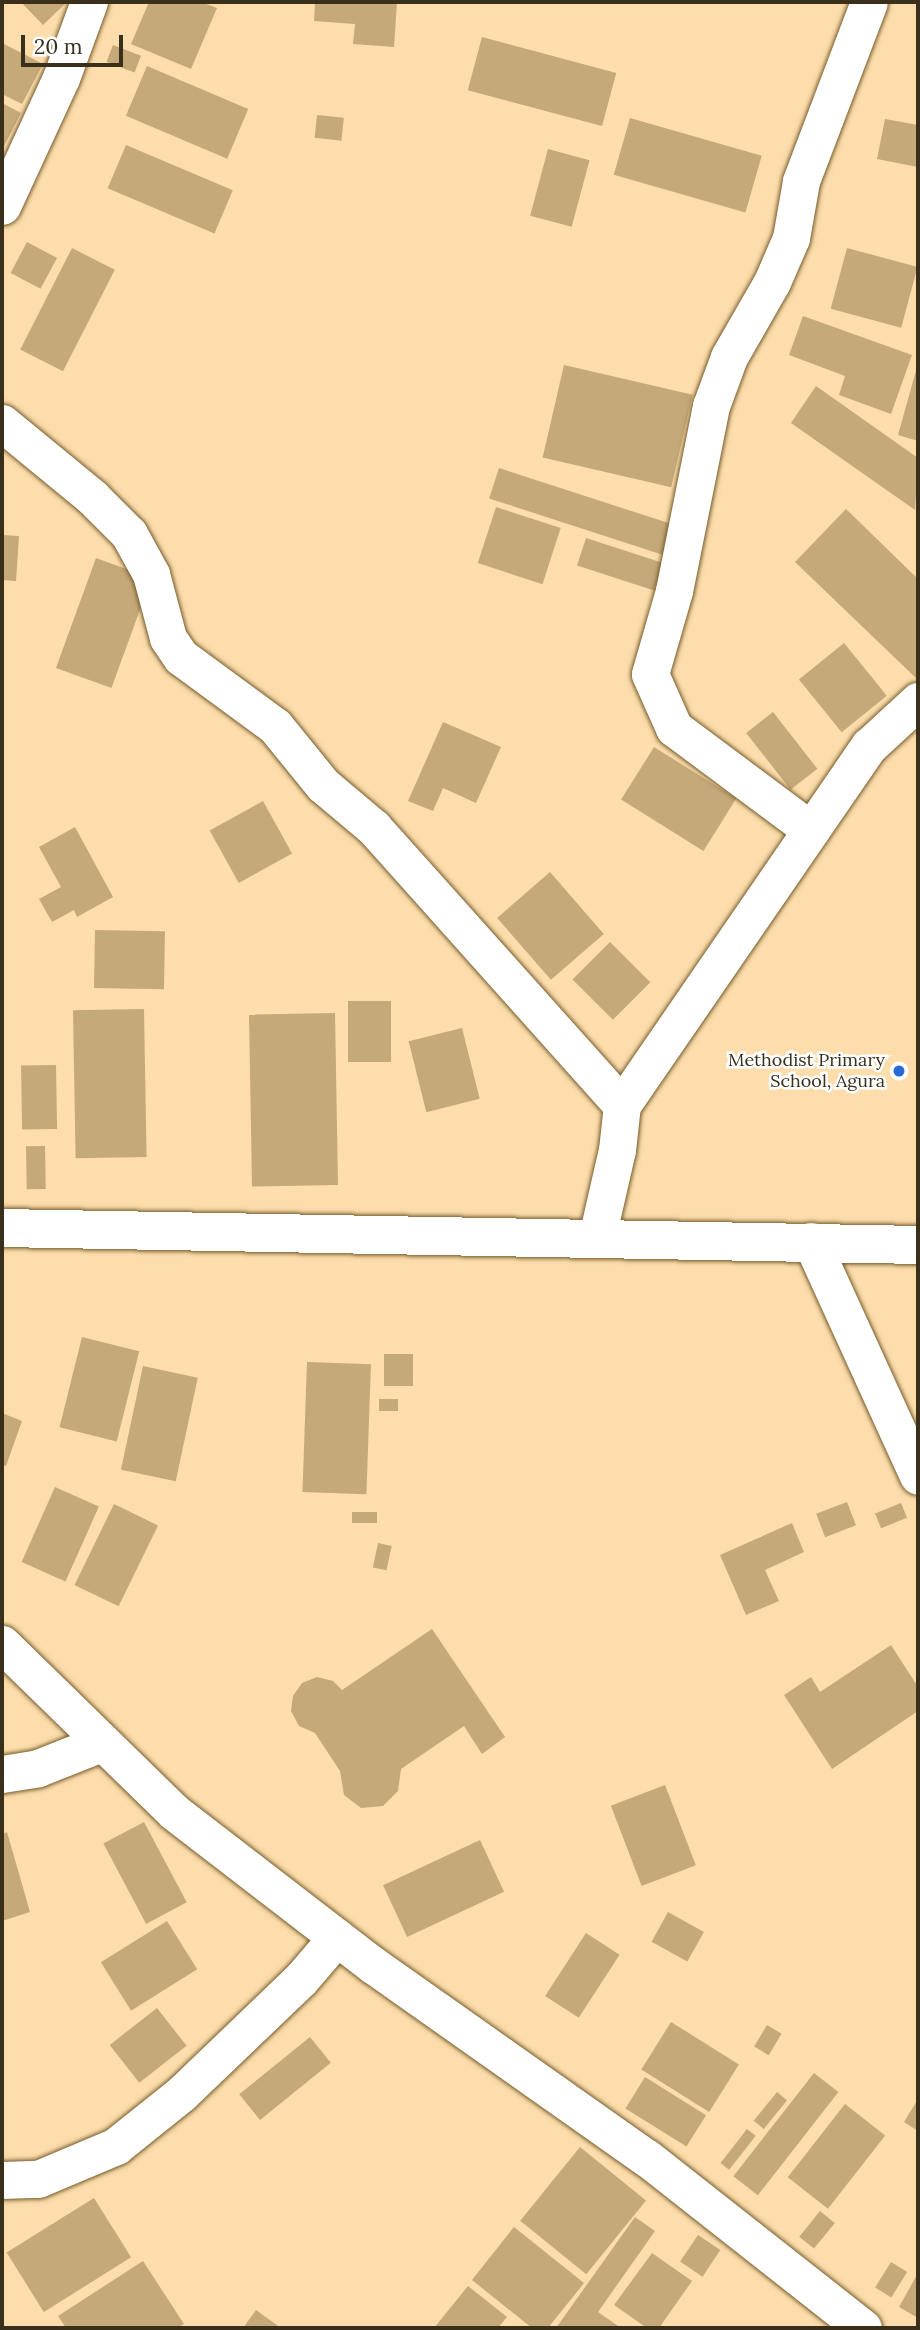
<!DOCTYPE html>
<html>
<head>
<meta charset="utf-8">
<style>
  body { margin:0 }
  #map { position:relative; width:920px; height:2330px; overflow:hidden; background:#fcddab; font-family:Lora,serif }
  div>[style] { position:absolute }
  .building>* { inset:0; background:#c6a978; transform-origin:0 0 }
  .roads { filter:drop-shadow(0 0 2px #765b2c) drop-shadow(0 0 2px #765b2c) }
  .minor>* { height:37px; margin:-18.5px; padding:0 18.5px; transform-origin:18.5px; border-radius:18.5px; background:#fff }
  .tertiary>* { height:38px; margin:-19px; padding:0 19px; transform-origin:19px; border-radius:19px; background:#fff }
  .dots>* { width:19px; height:19px; translate:-50% -50%; box-sizing:border-box; border:4px solid #fff; border-radius:50% }
  span { translate:-50% -50%; white-space:nowrap; text-align:center; line-height:1.15; -webkit-text-stroke:5px #fff; paint-order:stroke }
  .poi-label { font-size:18px; color:#3a2f1b }
  .right { translate:-100% -50%; text-align:right }
  .frame { position:absolute; inset:0; border:4px solid #3a2f1b; pointer-events:none }
  .scale { position:absolute; left:21px; top:35px; width:102px; height:32px; box-sizing:border-box; border:4px solid #3a2f1b; border-top:0; padding-left:9px; font-size:21px; line-height:24px; white-space:nowrap; color:#3a2f1b; -webkit-text-stroke:5px #fff; paint-order:stroke }
</style>
</head>
<body>
<div id="map">
  <div class="building">
    <i style="clip-path:polygon(21px 2px,67px 2px,43px 25px)"></i>
    <i style="clip-path:polygon(149px 2px,201px 2px,217px 8px,191px 69px,131px 44px)"></i>
    <i style="clip-path:polygon(315px 2px,397px 2px,394px 47px,353px 44px,355px 24px,314px 21px)"></i>
    <i style="left:482px;top:37px;width:139px;height:55px;rotate:15deg"></i>
    <i style="clip-path:polygon(2px 43px,43px 64px,22px 104px,2px 94px)"></i>
    <i style="left:113px;top:45px;width:30px;height:18px;rotate:21deg"></i>
    <i style="left:147px;top:66px;width:110px;height:54px;rotate:23deg"></i>
    <i style="clip-path:polygon(2px 103px,21px 113px,2px 150px)"></i>
    <i style="left:317px;top:115px;width:27px;height:23px;rotate:6deg"></i>
    <i style="left:630px;top:118px;width:137px;height:59px;rotate:16deg"></i>
    <i style="clip-path:polygon(885px 119px,918px 125px,918px 167px,877px 159px)"></i>
    <i style="left:126px;top:145px;width:116px;height:47px;rotate:23deg"></i>
    <i style="left:548px;top:149px;width:43px;height:69px;rotate:15deg"></i>
    <i style="left:27px;top:242px;width:34px;height:35px;rotate:28deg"></i>
    <i style="left:72px;top:248px;width:48px;height:114px;rotate:27deg"></i>
    <i style="left:847px;top:248px;width:73px;height:63px;rotate:15deg"></i>
    <i style="clip-path:polygon(803px 316px,912px 355px,891px 414px,839px 395px,845px 376px,789px 355px)"></i>
    <i style="left:564px;top:365px;width:132px;height:95px;rotate:13deg"></i>
    <i style="clip-path:polygon(917px 367px,918px 367px,918px 441px,898px 435px)"></i>
    <i style="clip-path:polygon(816px 386px,918px 458px,915px 510px,791px 423px)"></i>
    <i style="left:499px;top:468px;width:192px;height:32px;rotate:18deg"></i>
    <i style="left:496px;top:507px;width:68px;height:59px;rotate:18deg"></i>
    <i style="clip-path:polygon(846px 509px,918px 579px,918px 680px,795px 562px)"></i>
    <i style="clip-path:polygon(2px 535px,19px 536px,16px 581px,2px 580px)"></i>
    <i style="left:586px;top:538px;width:81px;height:29px;rotate:18deg"></i>
    <i style="left:96px;top:558px;width:59px;height:117px;rotate:20deg"></i>
    <i style="left:844px;top:643px;width:68px;height:58px;rotate:51deg"></i>
    <i style="left:773px;top:712px;width:72px;height:34px;rotate:52deg"></i>
    <i style="clip-path:polygon(443px 722px,501px 747px,476px 803px,443px 788px,433px 811px,408px 801px)"></i>
    <i style="left:654px;top:747px;width:97px;height:62px;rotate:32deg"></i>
    <i style="left:263px;top:801px;width:60px;height:61px;rotate:61deg"></i>
    <i style="clip-path:polygon(75px 827px,113px 897px,77px 917px,74px 910px,52px 922px,39px 899px,61px 887px,39px 847px)"></i>
    <i style="left:550px;top:872px;width:82px;height:70px;rotate:49deg"></i>
    <i style="left:95px;top:930px;width:70px;height:58px;rotate:1deg"></i>
    <i style="left:610px;top:942px;width:57px;height:53px;rotate:45deg"></i>
    <i style="left:348px;top:1001px;width:43px;height:61px"></i>
    <i style="left:144px;top:1009px;width:148px;height:71px;rotate:89deg"></i>
    <i style="left:335px;top:1013px;width:172px;height:86px;rotate:89deg"></i>
    <i style="left:462px;top:1028px;width:73px;height:55px;rotate:76deg"></i>
    <i style="left:56px;top:1065px;width:64px;height:35px;rotate:89deg"></i>
    <i style="left:45px;top:1146px;width:43px;height:19px;rotate:89deg"></i>
    <i style="left:82px;top:1337px;width:59px;height:93px;rotate:14deg"></i>
    <i style="left:384px;top:1354px;width:29px;height:32px"></i>
    <i style="left:307px;top:1362px;width:64px;height:130px;rotate:2deg"></i>
    <i style="left:143px;top:1366px;width:56px;height:106px;rotate:12deg"></i>
    <i style="left:379px;top:1399px;width:19px;height:12px"></i>
    <i style="clip-path:polygon(2px 1413px,22px 1421px,6px 1466px,2px 1465px)"></i>
    <i style="left:55px;top:1487px;width:48px;height:82px;rotate:24deg"></i>
    <i style="left:847px;top:1502px;width:25px;height:33px;rotate:69deg"></i>
    <i style="left:901px;top:1503px;width:16px;height:28px;rotate:68deg"></i>
    <i style="left:114px;top:1504px;width:49px;height:90px;rotate:26deg"></i>
    <i style="left:352px;top:1512px;width:25px;height:11px"></i>
    <i style="clip-path:polygon(792px 1523px,804px 1552px,765px 1570px,779px 1601px,746px 1615px,720px 1555px)"></i>
    <i style="left:378px;top:1543px;width:14px;height:25px;rotate:12deg"></i>
    <i style="clip-path:polygon(432px 1629px,505px 1737px,482px 1754px,464px 1726px,401px 1769px,398px 1791px,383px 1806px,361px 1808px,344px 1795px,340px 1771px,315px 1733px,299px 1726px,291px 1711px,293px 1696px,302px 1683px,317px 1677px,333px 1681px,342px 1690px)"></i>
    <i style="clip-path:polygon(891px 1645px,918px 1687px,918px 1711px,832px 1769px,784px 1695px,811px 1677px,820px 1692px)"></i>
    <i style="left:665px;top:1785px;width:86px;height:58px;rotate:69deg"></i>
    <i style="left:144px;top:1822px;width:91px;height:46px;rotate:62deg"></i>
    <i style="clip-path:polygon(7px 1832px,30px 1912px,2px 1921px,2px 1834px)"></i>
    <i style="left:480px;top:1840px;width:57px;height:107px;rotate:65deg"></i>
    <i style="left:668px;top:1912px;width:41px;height:34px;rotate:29deg"></i>
    <i style="left:167px;top:1921px;width:57px;height:78px;rotate:58deg"></i>
    <i style="left:586px;top:1933px;width:40px;height:75px;rotate:33deg"></i>
    <i style="left:157px;top:2008px;width:48px;height:60px;rotate:52deg"></i>
    <i style="left:671px;top:2022px;width:80px;height:56px;rotate:32deg"></i>
    <i style="left:767px;top:2025px;width:17px;height:25px;rotate:31deg"></i>
    <i style="left:310px;top:2037px;width:33px;height:91px;rotate:51deg"></i>
    <i style="left:814px;top:2073px;width:31px;height:131px;rotate:38deg"></i>
    <i style="left:645px;top:2077px;width:72px;height:37px;rotate:32deg"></i>
    <i style="left:777px;top:2092px;width:13px;height:37px;rotate:39deg"></i>
    <i style="clip-path:polygon(918px 2099px,918px 2131px,904px 2122px)"></i>
    <i style="left:845px;top:2104px;width:51px;height:93px;rotate:38deg"></i>
    <i style="left:747px;top:2129px;width:11px;height:43px;rotate:38deg"></i>
    <i style="left:580px;top:2147px;width:85px;height:95px;rotate:39deg"></i>
    <i style="left:94px;top:2198px;width:70px;height:103px;rotate:58deg"></i>
    <i style="left:820px;top:2211px;width:19px;height:33px;rotate:39deg"></i>
    <i style="clip-path:polygon(635px 2217px,655px 2231px,598px 2312px,621px 2328px,556px 2328px)"></i>
    <i style="clip-path:polygon(514px 2227px,584px 2283px,548px 2328px,532px 2328px,472px 2280px)"></i>
    <i style="left:698px;top:2235px;width:27px;height:32px;rotate:34deg"></i>
    <i style="clip-path:polygon(652px 2253px,692px 2281px,659px 2328px,647px 2328px,614px 2305px)"></i>
    <i style="clip-path:polygon(143px 2261px,184px 2324px,177px 2328px,66px 2328px,58px 2316px)"></i>
    <i style="left:891px;top:2262px;width:19px;height:30px;rotate:32deg"></i>
    <i style="clip-path:polygon(918px 2273px,918px 2318px,899px 2307px)"></i>
    <i style="clip-path:polygon(468px 2286px,507px 2317px,498px 2328px,434px 2328px)"></i>
    <i style="clip-path:polygon(256px 2310px,281px 2328px,243px 2328px)"></i>
  </div>
  <div class="roads">
    <div class="minor">
      <i style="left:2px;top:206px;width:141px;rotate:-65.3deg"></i>
      <i style="left:61px;top:78px;width:81px;rotate:-69.8deg"></i>
      <i style="left:2px;top:423px;width:117px;rotate:39.4deg"></i>
      <i style="left:92px;top:497px;width:52px;rotate:45deg"></i>
      <i style="left:129px;top:534px;width:46px;rotate:61.2deg"></i>
      <i style="left:151px;top:574px;width:66px;rotate:75.1deg"></i>
      <i style="left:168px;top:638px;width:23px;rotate:56deg"></i>
      <i style="left:181px;top:657px;width:117px;rotate:36.3deg"></i>
      <i style="left:275px;top:726px;width:76px;rotate:50.9deg"></i>
      <i style="left:323px;top:785px;width:67px;rotate:40.1deg"></i>
      <i style="left:374px;top:828px;width:372px;rotate:48.2deg"></i>
      <i style="left:811px;top:830px;width:171px;rotate:-143.3deg"></i>
      <i style="left:674px;top:728px;width:59px;rotate:-114deg"></i>
      <i style="left:650px;top:674px;width:86px;rotate:-73.9deg"></i>
      <i style="left:674px;top:591px;width:189px;rotate:-78.7deg"></i>
      <i style="left:711px;top:406px;width:52px;rotate:-69.8deg"></i>
      <i style="left:729px;top:357px;width:86px;rotate:-60.2deg"></i>
      <i style="left:772px;top:282px;width:48px;rotate:-66.6deg"></i>
      <i style="left:791px;top:238px;width:58px;rotate:-80deg"></i>
      <i style="left:801px;top:181px;width:191px;rotate:-69.2deg"></i>
      <i style="left:597px;top:1237px;width:89px;rotate:-77.1deg"></i>
      <i style="left:617px;top:1150px;width:45px;rotate:-83.7deg"></i>
      <i style="left:622px;top:1105px;width:436px;rotate:-55.5deg"></i>
      <i style="left:869px;top:746px;width:67px;rotate:-42.6deg"></i>
      <i style="left:811px;top:1241px;width:258px;rotate:65.5deg"></i>
      <i style="left:2px;top:1644px;width:240px;rotate:44.3deg"></i>
      <i style="left:174px;top:1812px;width:251px;rotate:37.6deg"></i>
      <i style="left:373px;top:1965px;width:335px;rotate:35.2deg"></i>
      <i style="left:647px;top:2158px;width:275px;rotate:38.2deg"></i>
      <i style="left:2px;top:1774px;width:36px;rotate:-9deg"></i>
      <i style="left:38px;top:1768px;width:68px;rotate:-21.6deg"></i>
      <i style="left:2px;top:2180px;width:36px;rotate:-2deg"></i>
      <i style="left:38px;top:2179px;width:85px;rotate:-22.9deg"></i>
      <i style="left:116px;top:2146px;width:83px;rotate:-38.7deg"></i>
      <i style="left:181px;top:2094px;width:166px;rotate:-43.8deg"></i>
      <i style="left:301px;top:1979px;width:55px;rotate:-49.4deg"></i>
    </div>
    <div class="tertiary">
      <i style="left:2px;top:1228px;width:916px;rotate:1.06deg"></i>
    </div>
  </div>
  <div class="dots">
    <i style="left:899px;top:1071px;background:#276ad7"></i>
  </div>
  <div class="poi-label">
    <span class="right" style="left:885px;top:1071px">Methodist Primary<br>School, Agura</span>
  </div>
  <div class="frame"></div>
  <div class="scale">20 m</div>
</div>
</body>
</html>
